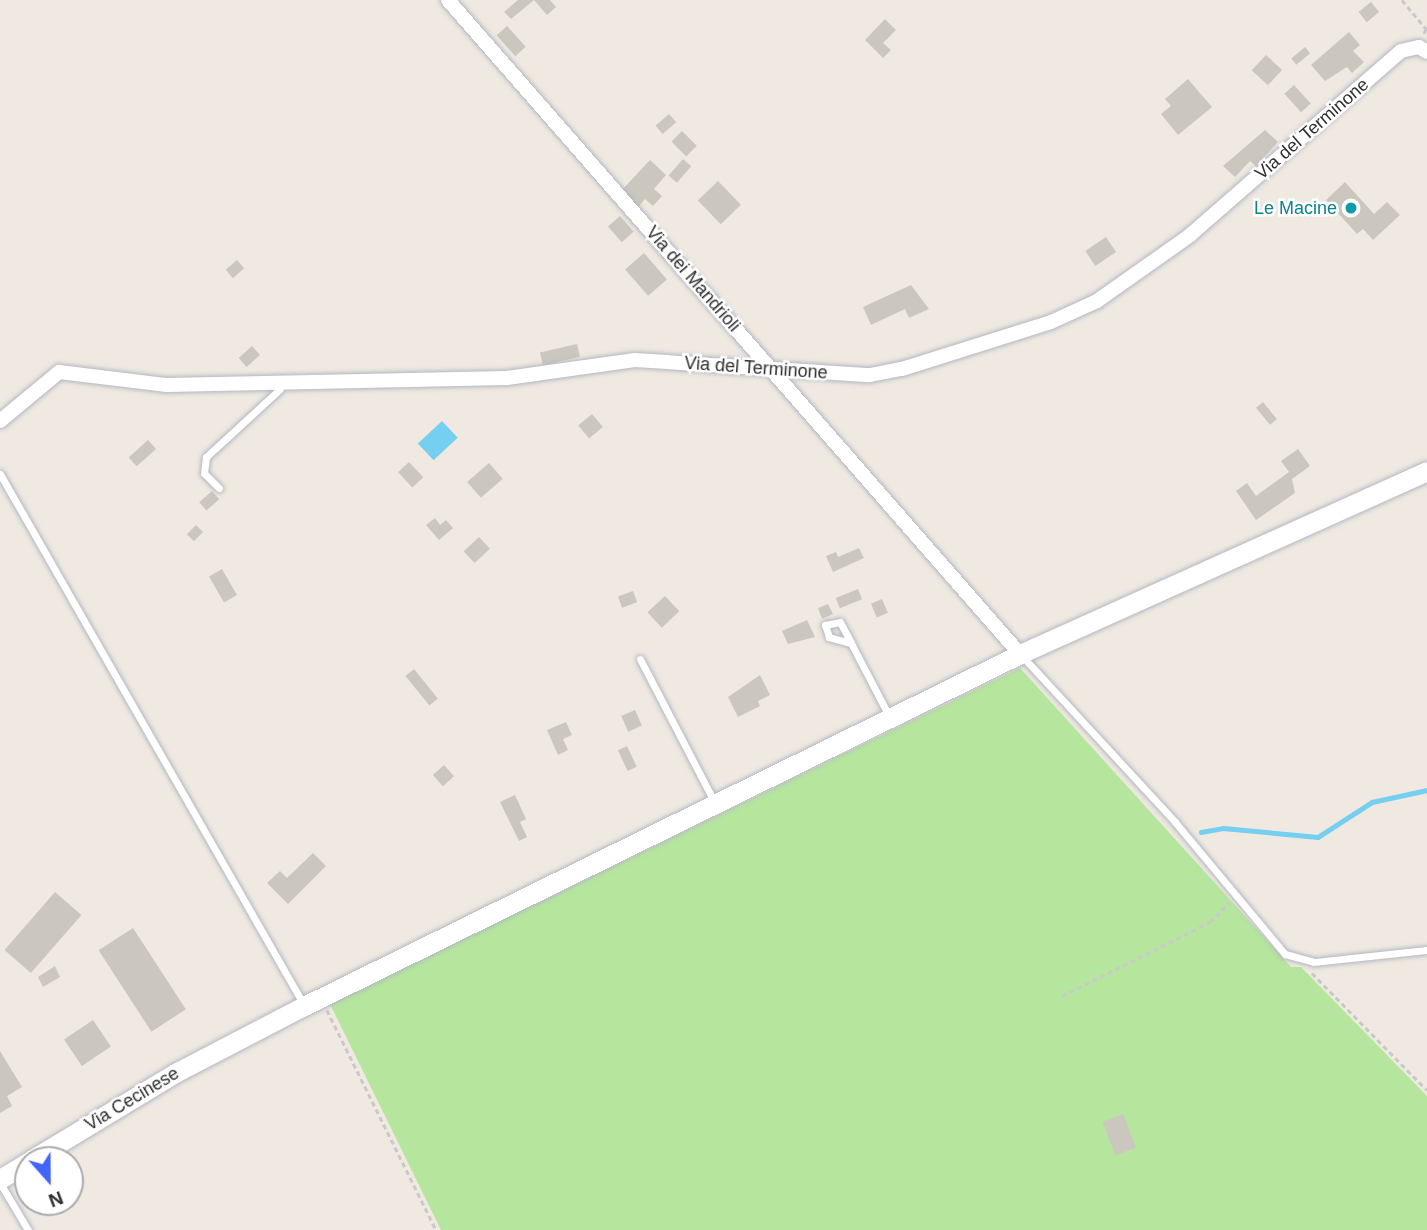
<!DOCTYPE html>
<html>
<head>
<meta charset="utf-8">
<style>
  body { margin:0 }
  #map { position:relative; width:1427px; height:1230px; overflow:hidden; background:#efe9e1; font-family:Arial,sans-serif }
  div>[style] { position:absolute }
  .green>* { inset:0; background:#b6e59e }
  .water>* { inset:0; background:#75cff0; transform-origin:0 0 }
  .stream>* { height:4.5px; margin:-2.25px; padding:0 2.25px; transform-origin:2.25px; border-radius:2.25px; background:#75cff0 }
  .building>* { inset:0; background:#cbc7bf; transform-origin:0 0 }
  .path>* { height:2.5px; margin-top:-1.25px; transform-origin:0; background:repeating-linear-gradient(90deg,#c9c9c9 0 5px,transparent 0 8.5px) }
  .roads { filter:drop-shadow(0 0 2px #b4b7c1) drop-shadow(0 0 2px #b4b7c1) }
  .lane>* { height:7px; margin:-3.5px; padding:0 3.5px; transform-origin:3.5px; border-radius:3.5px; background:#fff }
  .street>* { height:14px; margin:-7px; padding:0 7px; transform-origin:7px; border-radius:7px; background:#fff }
  .secondary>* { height:19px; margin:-9.5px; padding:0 9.5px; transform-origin:9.5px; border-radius:9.5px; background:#fff }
  .dots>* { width:19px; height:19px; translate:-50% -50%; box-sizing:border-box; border:4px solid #fff; border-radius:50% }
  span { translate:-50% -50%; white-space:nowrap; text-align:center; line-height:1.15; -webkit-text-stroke:5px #fff; paint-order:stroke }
  .street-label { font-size:18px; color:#2e2e2e }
  .culture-label { font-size:18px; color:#0d838f }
  .right { translate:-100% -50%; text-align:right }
  .north { position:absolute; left:14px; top:1146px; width:70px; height:70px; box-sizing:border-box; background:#fff; border:2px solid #ababab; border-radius:50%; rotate:159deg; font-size:19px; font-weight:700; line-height:28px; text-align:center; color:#2e2e2e }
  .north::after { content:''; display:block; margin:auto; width:24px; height:32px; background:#4264fb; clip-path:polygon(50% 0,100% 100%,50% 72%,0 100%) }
</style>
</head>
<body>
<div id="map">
  <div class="green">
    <i style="clip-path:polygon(1020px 668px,1291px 967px,1301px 967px,1427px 1096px,1427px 1230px,441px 1230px,330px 1004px)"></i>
  </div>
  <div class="water">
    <i style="left:442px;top:421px;width:23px;height:33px;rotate:47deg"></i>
  </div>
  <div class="stream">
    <i style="left:1201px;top:832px;width:22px;rotate:-10deg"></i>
    <i style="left:1223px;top:828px;width:95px;rotate:5.4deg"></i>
    <i style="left:1318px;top:837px;width:64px;rotate:-32.9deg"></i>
    <i style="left:1372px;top:802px;width:56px;rotate:-12.3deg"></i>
  </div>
  <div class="building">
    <i style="clip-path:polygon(518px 0,534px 0,511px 19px,504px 12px)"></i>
    <i style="clip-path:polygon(534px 0,550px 0,556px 7px,547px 15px)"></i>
    <i style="left:1371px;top:2px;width:13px;height:16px;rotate:51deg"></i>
    <i style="clip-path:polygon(885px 19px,896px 30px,883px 43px,891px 50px,883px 58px,865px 40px)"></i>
    <i style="left:507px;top:26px;width:28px;height:14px;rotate:48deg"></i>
    <i style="clip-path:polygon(1349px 32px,1360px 45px,1353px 51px,1364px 62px,1352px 73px,1347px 67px,1325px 81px,1311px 65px)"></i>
    <i style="left:1305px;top:47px;width:8px;height:18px;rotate:50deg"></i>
    <i style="left:1266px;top:55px;width:22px;height:21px;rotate:43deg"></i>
    <i style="clip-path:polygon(1188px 79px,1212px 107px,1178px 135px,1161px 114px,1171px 106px,1165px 99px)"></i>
    <i style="left:1294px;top:85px;width:25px;height:13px;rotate:48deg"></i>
    <i style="left:669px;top:114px;width:11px;height:18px;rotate:49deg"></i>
    <i style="clip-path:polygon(1265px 130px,1278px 142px,1256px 166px,1250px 161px,1235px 177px,1223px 166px)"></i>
    <i style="left:682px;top:131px;width:21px;height:15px;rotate:45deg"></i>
    <i style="left:683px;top:159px;width:11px;height:22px;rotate:41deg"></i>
    <i style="clip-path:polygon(650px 160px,666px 175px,654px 189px,662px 196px,653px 206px,645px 199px,638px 207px,621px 191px)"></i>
    <i style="left:718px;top:181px;width:33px;height:28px;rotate:46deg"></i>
    <i style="clip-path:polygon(1345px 182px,1374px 214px,1387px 202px,1400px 215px,1373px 240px,1363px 229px,1357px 234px,1326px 200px)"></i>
    <i style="left:620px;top:216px;width:21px;height:16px;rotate:49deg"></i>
    <i style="left:1106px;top:237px;width:18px;height:25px;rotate:56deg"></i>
    <i style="left:644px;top:253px;width:35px;height:25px;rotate:49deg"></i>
    <i style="left:237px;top:260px;width:11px;height:15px;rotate:49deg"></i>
    <i style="clip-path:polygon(911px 285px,929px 309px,909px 318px,905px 309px,871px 325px,863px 307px)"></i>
    <i style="left:577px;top:344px;width:13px;height:38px;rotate:77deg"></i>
    <i style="left:252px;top:346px;width:12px;height:18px;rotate:48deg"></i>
    <i style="left:1263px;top:402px;width:22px;height:9px;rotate:51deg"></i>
    <i style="left:592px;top:414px;width:17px;height:18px;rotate:50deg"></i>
    <i style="left:148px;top:440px;width:12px;height:26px;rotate:48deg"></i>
    <i style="clip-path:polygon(1298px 449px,1310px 466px,1292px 479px,1295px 493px,1256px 520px,1236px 491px,1247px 483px,1256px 496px,1289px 472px,1281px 461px)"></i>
    <i style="left:409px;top:462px;width:21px;height:15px;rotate:47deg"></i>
    <i style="left:489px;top:463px;width:21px;height:29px;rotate:49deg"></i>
    <i style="left:212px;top:491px;width:11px;height:17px;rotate:49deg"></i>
    <i style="clip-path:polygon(435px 518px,440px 525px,446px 520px,453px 528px,439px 540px,426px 525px)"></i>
    <i style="left:196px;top:525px;width:10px;height:13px;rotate:45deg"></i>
    <i style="left:479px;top:537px;width:16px;height:21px;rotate:47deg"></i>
    <i style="clip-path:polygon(859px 548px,864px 558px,833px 572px,826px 556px,836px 552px,838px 557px)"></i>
    <i style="left:222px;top:569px;width:30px;height:15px;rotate:60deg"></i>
    <i style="left:858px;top:589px;width:11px;height:24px;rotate:68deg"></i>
    <i style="left:633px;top:591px;width:12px;height:16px;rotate:70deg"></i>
    <i style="left:665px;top:596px;width:21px;height:24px;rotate:47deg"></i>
    <i style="left:882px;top:599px;width:15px;height:12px;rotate:67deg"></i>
    <i style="clip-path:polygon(828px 604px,833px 614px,822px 619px,818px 608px)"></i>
    <i style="clip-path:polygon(807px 620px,815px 637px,788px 644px,782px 631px)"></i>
    <i style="left:414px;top:669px;width:38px;height:11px;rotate:51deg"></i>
    <i style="clip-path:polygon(760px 675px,770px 695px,758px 701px,760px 706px,738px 717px,728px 697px)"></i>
    <i style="left:635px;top:710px;width:17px;height:15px;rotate:66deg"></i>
    <i style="clip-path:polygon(566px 722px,572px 735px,563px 739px,568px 750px,558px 755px,547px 730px)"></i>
    <i style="left:627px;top:746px;width:23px;height:10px;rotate:65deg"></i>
    <i style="left:444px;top:765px;width:15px;height:15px;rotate:48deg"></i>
    <i style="clip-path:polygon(515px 795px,526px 819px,520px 822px,527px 837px,519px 841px,500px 802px)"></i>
    <i style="clip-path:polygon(313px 853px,326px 866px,288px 904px,267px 883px,280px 871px,287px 878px)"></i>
    <i style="left:55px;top:892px;width:35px;height:77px;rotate:41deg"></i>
    <i style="left:133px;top:928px;width:97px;height:41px;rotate:57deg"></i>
    <i style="clip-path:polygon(55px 966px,60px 977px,43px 987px,38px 977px)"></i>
    <i style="left:93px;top:1020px;width:32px;height:35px;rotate:56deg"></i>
    <i style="clip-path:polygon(0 1051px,22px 1087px,7px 1096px,12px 1106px,0 1113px)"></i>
    <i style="left:1123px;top:1114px;width:36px;height:22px;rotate:69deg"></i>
  </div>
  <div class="path">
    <i style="left:1402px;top:0;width:38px;rotate:50deg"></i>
    <i style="left:1426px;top:29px;width:6px;rotate:108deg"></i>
    <i style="left:1312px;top:973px;width:164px;rotate:45.5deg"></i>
    <i style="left:1062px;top:996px;width:165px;rotate:-26.6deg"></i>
    <i style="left:1210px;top:922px;width:27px;rotate:-45deg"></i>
    <i style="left:327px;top:1010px;width:246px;rotate:63.6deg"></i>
  </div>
  <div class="roads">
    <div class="lane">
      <i style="left:0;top:474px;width:612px;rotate:60.21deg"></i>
      <i style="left:219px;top:488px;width:21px;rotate:-135deg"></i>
      <i style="left:204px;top:473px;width:16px;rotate:-83deg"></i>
      <i style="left:206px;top:457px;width:100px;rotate:-42.6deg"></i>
      <i style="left:851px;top:643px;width:23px;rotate:-165deg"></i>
      <i style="left:829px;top:637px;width:13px;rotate:-108deg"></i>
      <i style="left:825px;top:625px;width:15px;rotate:-11deg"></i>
      <i style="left:840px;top:622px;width:24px;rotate:62deg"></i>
      <i style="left:851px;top:643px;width:85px;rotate:62.5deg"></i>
      <i style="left:1022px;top:656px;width:226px;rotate:47.3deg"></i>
      <i style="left:1175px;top:822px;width:172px;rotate:50.2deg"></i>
      <i style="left:1285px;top:954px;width:30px;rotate:15deg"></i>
      <i style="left:1314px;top:962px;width:114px;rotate:-6.1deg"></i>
      <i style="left:640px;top:659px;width:160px;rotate:62.5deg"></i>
      <i style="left:0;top:1183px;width:55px;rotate:59.2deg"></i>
    </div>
    <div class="street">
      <i style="left:448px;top:0;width:869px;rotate:48.83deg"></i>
      <i style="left:0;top:421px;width:77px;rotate:-39.7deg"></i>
      <i style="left:59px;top:372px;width:109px;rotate:6.9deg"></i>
      <i style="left:167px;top:385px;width:340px;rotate:-1.2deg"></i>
      <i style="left:507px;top:378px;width:129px;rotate:-8deg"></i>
      <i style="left:635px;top:360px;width:235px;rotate:3.7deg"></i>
      <i style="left:870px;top:375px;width:33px;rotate:-11deg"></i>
      <i style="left:902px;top:369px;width:156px;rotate:-17.5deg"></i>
      <i style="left:1051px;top:322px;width:51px;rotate:-24.5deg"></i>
      <i style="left:1097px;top:301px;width:113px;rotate:-35.2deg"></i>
      <i style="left:1189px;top:236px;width:281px;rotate:-41.1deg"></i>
      <i style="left:1401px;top:51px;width:18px;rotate:-13deg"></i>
      <i style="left:1419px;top:47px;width:9px;rotate:32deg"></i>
    </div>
    <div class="secondary">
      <i style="left:31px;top:1160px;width:170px;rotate:-31.1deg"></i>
      <i style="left:177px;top:1072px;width:143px;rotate:-27.5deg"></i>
      <i style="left:304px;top:1006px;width:798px;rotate:-26.18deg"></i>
      <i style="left:1020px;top:654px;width:446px;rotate:-24.2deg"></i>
      <i style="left:0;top:1179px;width:33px;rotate:-31deg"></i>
    </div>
  </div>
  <div class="dots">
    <i style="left:1351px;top:208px;background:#0f9aa8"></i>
  </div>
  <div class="street-label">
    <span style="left:1312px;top:129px;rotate:-41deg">Via del Terminone</span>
    <span style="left:693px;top:279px;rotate:49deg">Via dei Mandrioli</span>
    <span style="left:756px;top:368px;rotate:4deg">Via del Terminone</span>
    <span style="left:132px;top:1099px;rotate:-31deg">Via Cecinese</span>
  </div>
  <div class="culture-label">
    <span class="right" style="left:1337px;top:208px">Le Macine</span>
  </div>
  <div class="north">N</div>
</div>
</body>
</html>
